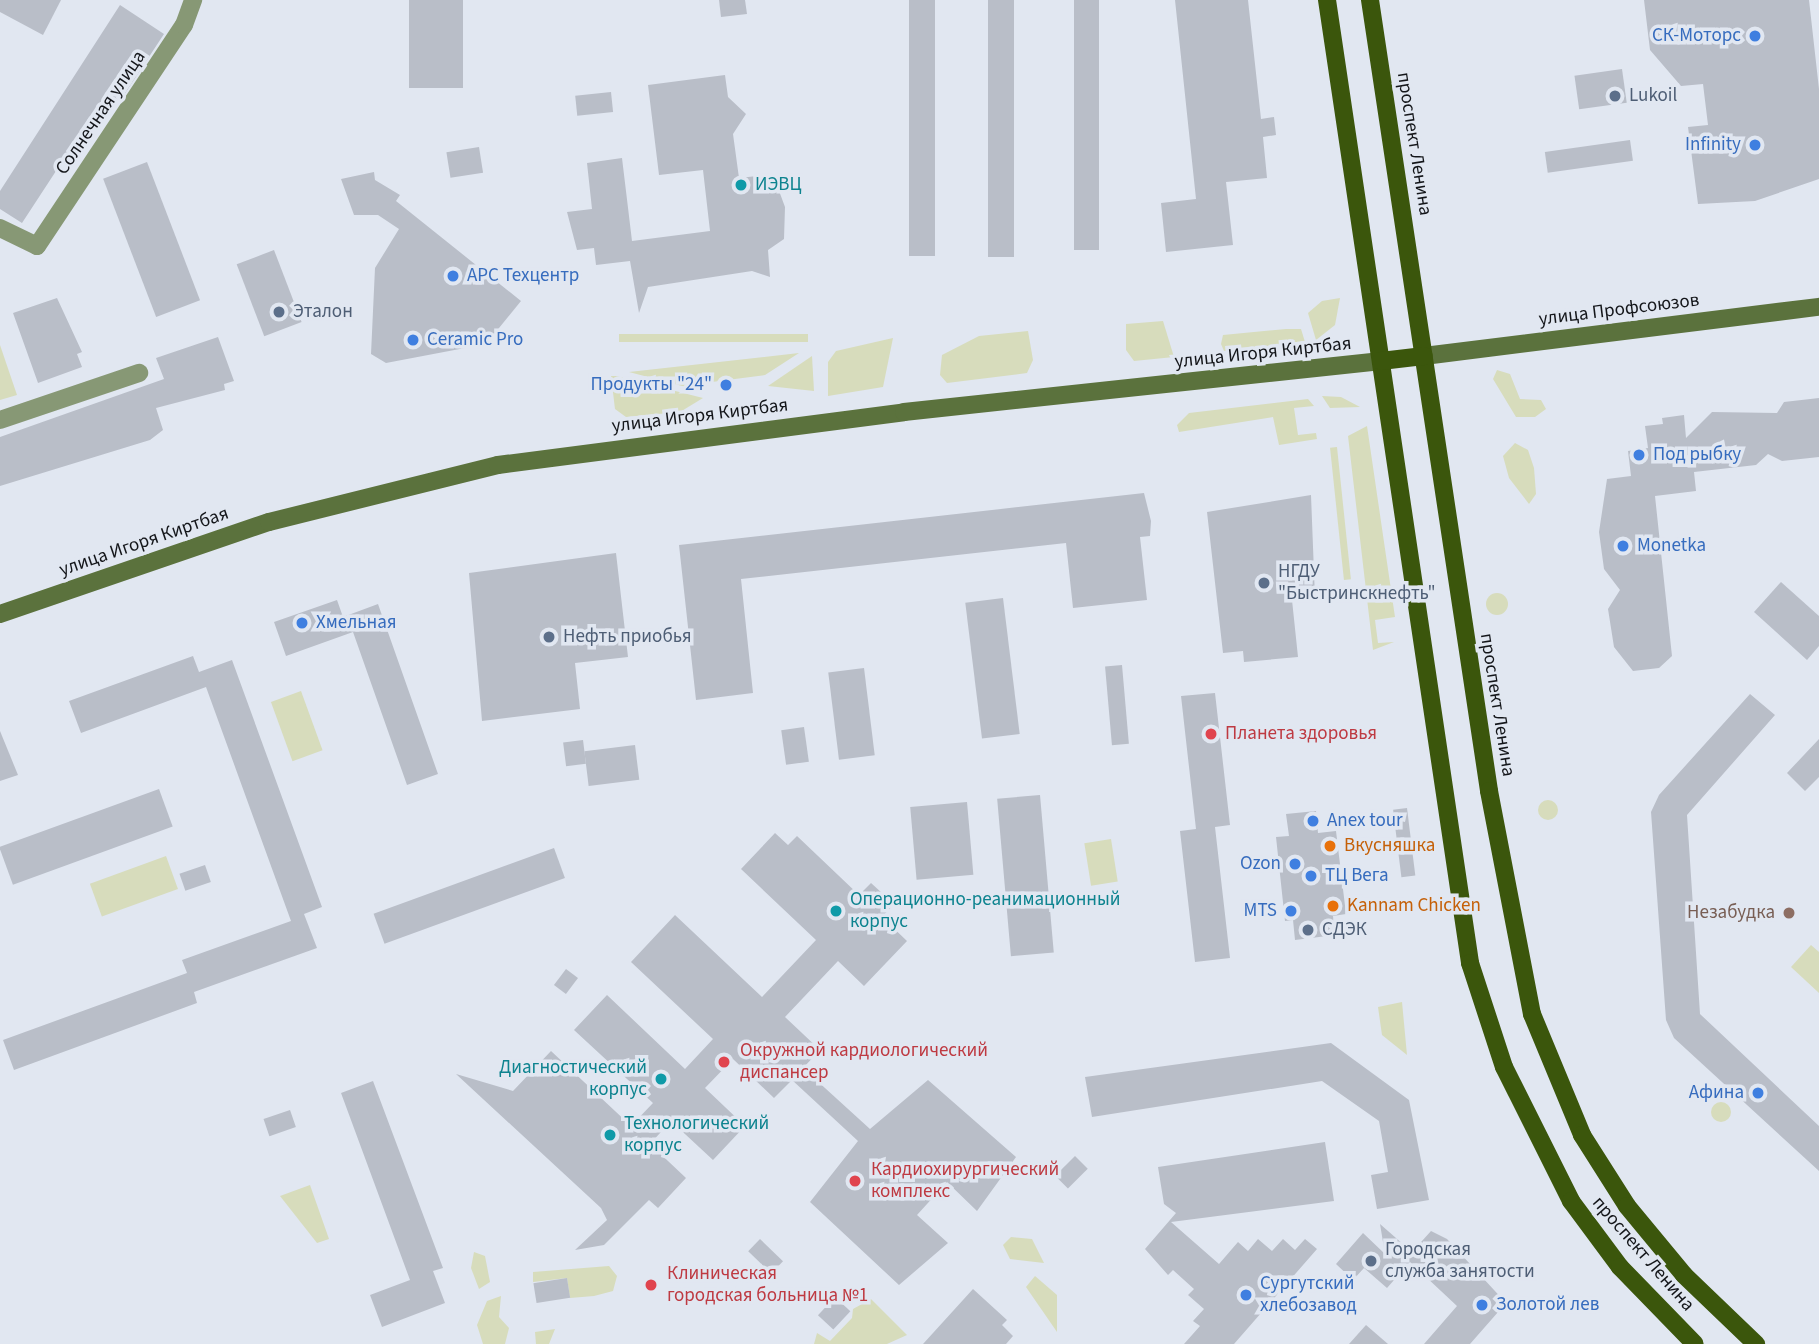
<!DOCTYPE html>
<html>
<head>
<meta charset="utf-8">
<style>
  body { margin:0 }
  #map { position:relative; width:1819px; height:1344px; overflow:hidden; background:#e1e7f1; font-family:"Source Sans 3",sans-serif }
  div>[style] { position:absolute }
  .green>* { inset:0; background:#d7dcbc; transform-origin:0 0 }
  .round { border-radius:50% }
  .building>* { inset:0; background:#b9bec8; transform-origin:0 0 }
  .minor>* { height:18px; margin:-9px; padding:0 9px; transform-origin:9px; border-radius:9px; background:#879875 }
  .secondary>* { height:18px; margin:-9px; padding:0 9px; transform-origin:9px; border-radius:9px; background:#5b723d }
  .primary>* { height:18px; margin:-9px; padding:0 9px; transform-origin:9px; border-radius:9px; background:#3b560c }
  .dots>* { width:19px; height:19px; translate:-50% -50%; box-sizing:border-box; border:4px solid #e1e7f1; border-radius:50% }
  span { translate:-50% -50%; white-space:nowrap; text-align:center; line-height:1.15; -webkit-text-stroke:7px #e1e7f1; paint-order:stroke }
  .shop-label { font-size:19px; color:#366cbe }
  .right { translate:-100% -50%; text-align:right }
  .left { translate:0 -50%; text-align:left }
  .service-label { font-size:19px; color:#4e5e75 }
  .street-label { font-size:19px; color:#14161a }
  .culture-label { font-size:19px; color:#0d838f }
  .health-label { font-size:19px; color:#be3a42 }
  .food-label { font-size:19px; color:#c56008 }
  .education-label { font-size:19px; color:#785e54 }
</style>
</head>
<body>
<div id="map">
  <div class="green">
    <i style="clip-path:polygon(1340px 298px,1335px 325px,1316px 340px,1308px 313px,1322px 301px)"></i>
    <i style="clip-path:polygon(1163px 321px,1174px 357px,1134px 361px,1126px 350px,1126px 324px)"></i>
    <i style="clip-path:polygon(1286px 329px,1301px 329px,1305px 342px,1224px 351px,1221px 344px,1223px 335px)"></i>
    <i style="clip-path:polygon(1028px 331px,1033px 360px,1027px 373px,947px 383px,940px 375px,942px 355px,979px 336px)"></i>
    <i style="left:808px;top:334px;width:8px;height:189px;rotate:90deg"></i>
    <i style="clip-path:polygon(893px 338px,883px 387px,828px 396px,828px 362px,836px 351px)"></i>
    <i style="clip-path:polygon(0 345px,17px 395px,0 400px)"></i>
    <i style="clip-path:polygon(799px 353px,765px 375px,704px 383px,705px 392px,629px 372px)"></i>
    <i style="clip-path:polygon(812px 356px,814px 391px,768px 386px)"></i>
    <i style="clip-path:polygon(1497px 370px,1510px 374px,1520px 399px,1541px 400px,1546px 409px,1535px 417px,1516px 417px,1493px 379px)"></i>
    <i style="clip-path:polygon(611px 376px,616px 376px,703px 398px,680px 412px,626px 417px,615px 409px)"></i>
    <i style="clip-path:polygon(1322px 396px,1341px 397px,1360px 407px,1330px 408px)"></i>
    <i style="clip-path:polygon(1308px 399px,1314px 406px,1294px 408px,1298px 435px,1316px 433px,1317px 439px,1279px 445px,1273px 417px,1179px 432px,1177px 425px,1189px 413px)"></i>
    <i style="clip-path:polygon(1367px 426px,1395px 617px,1375px 620px,1378px 643px,1394px 642px,1373px 650px,1348px 436px)"></i>
    <i style="clip-path:polygon(1515px 443px,1528px 450px,1534px 468px,1536px 494px,1529px 504px,1509px 478px,1503px 456px)"></i>
    <i style="left:1337px;top:447px;width:133px;height:7px;rotate:84deg"></i>
    <i class="round" style="left:1486px;top:593px;width:22px;height:22px"></i>
    <i style="left:301px;top:691px;width:63px;height:32px;rotate:70deg"></i>
    <i class="round" style="left:1538px;top:800px;width:20px;height:20px"></i>
    <i style="left:1111px;top:839px;width:43px;height:27px;rotate:81deg"></i>
    <i style="left:166px;top:856px;width:35px;height:81px;rotate:70deg"></i>
    <i style="clip-path:polygon(1811px 945px,1819px 952px,1819px 993px,1791px 967px)"></i>
    <i style="clip-path:polygon(1402px 1002px,1407px 1055px,1382px 1035px,1378px 1007px)"></i>
    <i class="round" style="left:1711px;top:1102px;width:20px;height:20px"></i>
    <i style="clip-path:polygon(310px 1185px,329px 1239px,317px 1243px,280px 1196px)"></i>
    <i style="clip-path:polygon(1011px 1237px,1032px 1239px,1044px 1263px,1010px 1259px,1003px 1245px)"></i>
    <i style="clip-path:polygon(474px 1252px,485px 1256px,490px 1282px,479px 1289px,471px 1268px)"></i>
    <i style="clip-path:polygon(609px 1266px,617px 1276px,613px 1291px,594px 1296px,570px 1298px,567px 1278px,533px 1282px,533px 1272px)"></i>
    <i style="clip-path:polygon(1035px 1276px,1057px 1295px,1057px 1332px,1026px 1287px)"></i>
    <i style="clip-path:polygon(501px 1296px,499px 1317px,509px 1328px,505px 1344px,483px 1344px,477px 1325px,487px 1301px)"></i>
    <i style="clip-path:polygon(871px 1299px,907px 1335px,887px 1344px,814px 1344px,817px 1333px,830px 1341px,852px 1318px,853px 1309px)"></i>
    <i style="clip-path:polygon(555px 1329px,549px 1344px,536px 1344px,535px 1332px)"></i>
  </div>
  <div class="building">
    <i style="clip-path:polygon(0 0,61px 0,43px 35px,0 12px)"></i>
    <i style="left:409px;top:0;width:54px;height:88px"></i>
    <i style="clip-path:polygon(719px 0,745px 0,747px 14px,721px 17px)"></i>
    <i style="left:909px;top:0;width:26px;height:256px"></i>
    <i style="left:988px;top:0;width:26px;height:257px"></i>
    <i style="left:1074px;top:0;width:25px;height:250px"></i>
    <i style="clip-path:polygon(1175px 0,1248px 0,1261px 119px,1274px 117px,1276px 135px,1263px 137px,1267px 178px,1226px 182px,1233px 245px,1166px 252px,1161px 203px,1196px 199px)"></i>
    <i style="clip-path:polygon(1644px 0,1809px 0,1819px 89px,1819px 179px,1755px 201px,1698px 204px,1688px 127px,1708px 125px,1703px 84px,1681px 86px,1650px 50px)"></i>
    <i style="clip-path:polygon(120px 5px,164px 34px,120px 101px,107px 93px,22px 223px,0 209px,0 191px)"></i>
    <i style="left:1622px;top:69px;width:34px;height:48px;rotate:82deg"></i>
    <i style="clip-path:polygon(725px 75px,728px 97px,746px 114px,733px 134px,739px 178px,767px 175px,775px 180px,785px 207px,784px 239px,768px 250px,770px 277px,752px 271px,648px 287px,639px 313px,630px 261px,596px 265px,594px 248px,577px 250px,567px 212px,592px 209px,587px 163px,622px 158px,632px 241px,710px 231px,703px 170px,659px 175px,648px 85px)"></i>
    <i style="left:611px;top:92px;width:20px;height:36px;rotate:84deg"></i>
    <i style="left:1630px;top:140px;width:21px;height:86px;rotate:82deg"></i>
    <i style="left:479px;top:147px;width:26px;height:33px;rotate:81deg"></i>
    <i style="left:147px;top:162px;width:148px;height:47px;rotate:69deg"></i>
    <i style="clip-path:polygon(374px 172px,375px 180px,400px 195px,396px 201px,521px 301px,486px 344px,386px 363px,371px 354px,375px 268px,399px 229px,378px 215px,354px 215px,341px 179px)"></i>
    <i style="left:274px;top:250px;width:77px;height:40px;rotate:69deg"></i>
    <i style="clip-path:polygon(57px 298px,82px 352px,77px 354px,82px 367px,38px 383px,13px 313px)"></i>
    <i style="clip-path:polygon(218px 337px,234px 381px,224px 384px,225px 390px,156px 408px,163px 430px,150px 440px,0 486px,0 437px,164px 379px,156px 358px)"></i>
    <i style="clip-path:polygon(1819px 398px,1819px 457px,1782px 461px,1768px 454px,1756px 465px,1694px 472px,1696px 491px,1655px 496px,1672px 656px,1659px 668px,1633px 671px,1614px 647px,1608px 609px,1620px 590px,1604px 569px,1599px 532px,1607px 479px,1631px 476px,1628px 451px,1648px 448px,1645px 426px,1663px 424px,1662px 418px,1684px 415px,1686px 438px,1712px 412px,1777px 413px,1784px 402px)"></i>
    <i style="clip-path:polygon(1144px 493px,1151px 521px,1150px 536px,1140px 537px,1147px 600px,1073px 608px,1066px 543px,741px 579px,753px 693px,696px 700px,679px 545px)"></i>
    <i style="clip-path:polygon(1311px 495px,1315px 598px,1292px 600px,1298px 657px,1244px 662px,1243px 651px,1223px 653px,1207px 512px)"></i>
    <i style="clip-path:polygon(616px 553px,628px 657px,575px 663px,580px 709px,482px 721px,469px 573px)"></i>
    <i style="clip-path:polygon(1781px 582px,1819px 616px,1819px 646px,1807px 660px,1754px 612px)"></i>
    <i style="left:1003px;top:598px;width:137px;height:38px;rotate:83deg"></i>
    <i style="clip-path:polygon(337px 600px,343px 617px,378px 604px,438px 774px,407px 785px,353px 632px,286px 656px,274px 622px)"></i>
    <i style="clip-path:polygon(193px 656px,199px 672px,232px 660px,322px 907px,304px 914px,317px 948px,194px 992px,197px 1003px,14px 1070px,3px 1040px,187px 973px,182px 960px,291px 921px,206px 687px,81px 733px,69px 701px)"></i>
    <i style="left:1122px;top:665px;width:79px;height:17px;rotate:85deg"></i>
    <i style="left:864px;top:668px;width:88px;height:36px;rotate:83deg"></i>
    <i style="clip-path:polygon(1215px 693px,1230px 825px,1215px 827px,1230px 958px,1195px 962px,1180px 831px,1196px 829px,1181px 696px)"></i>
    <i style="clip-path:polygon(1750px 694px,1775px 715px,1687px 815px,1700px 1014px,1819px 1126px,1819px 1171px,1674px 1038px,1666px 1020px,1651px 812px,1659px 795px)"></i>
    <i style="left:804px;top:727px;width:35px;height:23px;rotate:82deg"></i>
    <i style="clip-path:polygon(0 731px,18px 775px,0 781px)"></i>
    <i style="clip-path:polygon(1819px 739px,1819px 777px,1805px 791px,1787px 773px)"></i>
    <i style="left:583px;top:740px;width:24px;height:20px;rotate:83deg"></i>
    <i style="left:635px;top:745px;width:35px;height:51px;rotate:83deg"></i>
    <i style="left:159px;top:789px;width:40px;height:170px;rotate:70deg"></i>
    <i style="left:1040px;top:795px;width:158px;height:43px;rotate:85deg"></i>
    <i style="left:967px;top:802px;width:73px;height:57px;rotate:85deg"></i>
    <i style="left:1407px;top:808px;width:68px;height:14px;rotate:83deg"></i>
    <i style="clip-path:polygon(1316px 811px,1318px 833px,1336px 831px,1346px 914px,1333px 916px,1335px 935px,1295px 940px,1293px 920px,1285px 921px,1276px 837px,1289px 836px,1286px 814px)"></i>
    <i style="clip-path:polygon(775px 833px,788px 845px,797px 836px,859px 895px,871px 883px,894px 904px,882px 917px,907px 941px,864px 986px,838px 961px,785px 1017px,820px 1050px,803px 1068px,870px 1129px,928px 1080px,1016px 1157px,977px 1211px,947px 1182px,917px 1215px,948px 1243px,899px 1285px,810px 1202px,858px 1141px,792px 1080px,774px 1098px,733px 1059px,705px 1088px,745px 1126px,713px 1160px,671px 1121px,650px 1144px,686px 1178px,658px 1208px,649px 1200px,604px 1245px,575px 1250px,607px 1220px,601px 1208px,456px 1074px,513px 1091px,551px 1051px,631px 1126px,653px 1103px,574px 1030px,607px 995px,685px 1069px,713px 1039px,631px 962px,675px 915px,762px 997px,816px 940px,741px 869px)"></i>
    <i style="left:554px;top:848px;width:32px;height:192px;rotate:70deg"></i>
    <i style="left:205px;top:865px;width:18px;height:27px;rotate:71deg"></i>
    <i style="left:566px;top:969px;width:15px;height:20px;rotate:37deg"></i>
    <i style="clip-path:polygon(1331px 1043px,1409px 1100px,1429px 1200px,1377px 1209px,1371px 1175px,1388px 1172px,1379px 1121px,1322px 1081px,1092px 1117px,1085px 1077px)"></i>
    <i style="clip-path:polygon(373px 1081px,443px 1268px,433px 1271px,445px 1303px,382px 1327px,370px 1295px,410px 1280px,341px 1093px)"></i>
    <i style="left:290px;top:1110px;width:18px;height:28px;rotate:71deg"></i>
    <i style="clip-path:polygon(1325px 1142px,1334px 1201px,1171px 1222px,1219px 1264px,1238px 1242px,1248px 1251px,1258px 1239px,1272px 1251px,1283px 1239px,1295px 1250px,1305px 1239px,1317px 1249px,1234px 1344px,1184px 1344px,1200px 1326px,1193px 1321px,1204px 1309px,1188px 1295px,1194px 1289px,1173px 1270px,1168px 1275px,1145px 1249px,1176px 1213px,1164px 1204px,1158px 1167px)"></i>
    <i style="left:1075px;top:1156px;width:18px;height:28px;rotate:45deg"></i>
    <i style="clip-path:polygon(1380px 1224px,1412px 1252px,1431px 1231px,1447px 1239px,1506px 1303px,1470px 1344px,1424px 1344px,1457px 1306px,1410px 1262px,1387px 1288px,1364px 1268px,1353px 1280px,1336px 1264px,1363px 1233px,1385px 1254px)"></i>
    <i style="left:760px;top:1239px;width:32px;height:17px;rotate:44deg"></i>
    <i style="left:567px;top:1278px;width:20px;height:34px;rotate:81deg"></i>
    <i style="clip-path:polygon(973px 1289px,1007px 1320px,1002px 1325px,1013px 1336px,1006px 1344px,923px 1344px)"></i>
    <i style="left:835px;top:1297px;width:21px;height:25px;rotate:43deg"></i>
    <i style="clip-path:polygon(1366px 1325px,1388px 1344px,1349px 1344px)"></i>
  </div>
  <div class="minor">
    <i style="left:0;top:228px;width:41px;rotate:25.9deg"></i>
    <i style="left:37px;top:246px;width:265px;rotate:-56.4deg"></i>
    <i style="left:184px;top:25px;width:27px;rotate:-70deg"></i>
    <i style="left:0;top:420px;width:147px;rotate:-18.7deg"></i>
  </div>
  <div class="secondary">
    <i style="left:1424px;top:356px;width:398px;rotate:-7.1deg"></i>
    <i style="left:0;top:614px;width:284px;rotate:-18.9deg"></i>
    <i style="left:269px;top:522px;width:236px;rotate:-14deg"></i>
    <i style="left:498px;top:465px;width:409px;rotate:-7.4deg"></i>
    <i style="left:904px;top:412px;width:480px;rotate:-6.1deg"></i>
  </div>
  <div class="primary">
    <i style="left:1327px;top:0;width:974px;rotate:81.55deg"></i>
    <i style="left:1470px;top:963px;width:109px;rotate:71.9deg"></i>
    <i style="left:1504px;top:1067px;width:150px;rotate:63.4deg"></i>
    <i style="left:1571px;top:1201px;width:82px;rotate:53.4deg"></i>
    <i style="left:1620px;top:1267px;width:107px;rotate:45.8deg"></i>
    <i style="left:1370px;top:0;width:800px;rotate:81.44deg"></i>
    <i style="left:1489px;top:791px;width:227px;rotate:79.1deg"></i>
    <i style="left:1532px;top:1014px;width:131px;rotate:67.5deg"></i>
    <i style="left:1582px;top:1135px;width:84px;rotate:57.6deg"></i>
    <i style="left:1627px;top:1206px;width:89px;rotate:50.4deg"></i>
    <i style="left:1684px;top:1275px;width:100px;rotate:43.8deg"></i>
    <i style="left:1381px;top:361px;width:43px;rotate:-6.6deg"></i>
  </div>
  <div class="dots">
    <i style="left:1755px;top:36px;background:#3f7fe0"></i>
    <i style="left:1615px;top:96px;background:#5c6f8a"></i>
    <i style="left:1755px;top:145px;background:#3f7fe0"></i>
    <i style="left:741px;top:185px;background:#0f9aa8"></i>
    <i style="left:453px;top:276px;background:#3f7fe0"></i>
    <i style="left:279px;top:312px;background:#5c6f8a"></i>
    <i style="left:413px;top:340px;background:#3f7fe0"></i>
    <i style="left:726px;top:385px;background:#3f7fe0"></i>
    <i style="left:1639px;top:455px;background:#3f7fe0"></i>
    <i style="left:1623px;top:546px;background:#3f7fe0"></i>
    <i style="left:1264px;top:583px;background:#5c6f8a"></i>
    <i style="left:302px;top:623px;background:#3f7fe0"></i>
    <i style="left:549px;top:637px;background:#5c6f8a"></i>
    <i style="left:1211px;top:734px;background:#e0444e"></i>
    <i style="left:1313px;top:821px;background:#3f7fe0"></i>
    <i style="left:1330px;top:846px;background:#e8710a"></i>
    <i style="left:1295px;top:864px;background:#3f7fe0"></i>
    <i style="left:1311px;top:876px;background:#3f7fe0"></i>
    <i style="left:1333px;top:906px;background:#e8710a"></i>
    <i style="left:836px;top:911px;background:#0f9aa8"></i>
    <i style="left:1291px;top:911px;background:#3f7fe0"></i>
    <i style="left:1789px;top:913px;background:#8d6e63"></i>
    <i style="left:1308px;top:930px;background:#5c6f8a"></i>
    <i style="left:724px;top:1062px;background:#e0444e"></i>
    <i style="left:661px;top:1079px;background:#0f9aa8"></i>
    <i style="left:1758px;top:1093px;background:#3f7fe0"></i>
    <i style="left:610px;top:1135px;background:#0f9aa8"></i>
    <i style="left:855px;top:1181px;background:#e0444e"></i>
    <i style="left:1371px;top:1261px;background:#5c6f8a"></i>
    <i style="left:651px;top:1285px;background:#e0444e"></i>
    <i style="left:1246px;top:1295px;background:#3f7fe0"></i>
    <i style="left:1482px;top:1305px;background:#3f7fe0"></i>
  </div>
  <div class="shop-label">
    <span class="right" style="left:1741px;top:36px">СК-Моторс</span>
    <span class="right" style="left:1741px;top:145px">Infinity</span>
    <span class="left" style="left:467px;top:276px">АРС Техцентр</span>
    <span class="left" style="left:427px;top:340px">Ceramic Pro</span>
    <span class="right" style="left:712px;top:385px">Продукты "24"</span>
    <span class="left" style="left:1653px;top:455px">Под рыбку</span>
    <span class="left" style="left:1637px;top:546px">Monetka</span>
    <span class="left" style="left:316px;top:623px">Хмельная</span>
    <span class="left" style="left:1327px;top:821px">Anex tour</span>
    <span class="right" style="left:1281px;top:864px">Ozon</span>
    <span class="left" style="left:1325px;top:876px">ТЦ Вега</span>
    <span class="right" style="left:1277px;top:911px">MTS</span>
    <span class="right" style="left:1744px;top:1093px">Афина</span>
    <span class="left" style="left:1260px;top:1295px">Сургутский<br>хлебозавод</span>
    <span class="left" style="left:1496px;top:1305px">Золотой лев</span>
  </div>
  <div class="service-label">
    <span class="left" style="left:1629px;top:96px">Lukoil</span>
    <span class="left" style="left:293px;top:312px">Эталон</span>
    <span class="left" style="left:1278px;top:583px">НГДУ<br>"Быстринскнефть"</span>
    <span class="left" style="left:563px;top:637px">Нефть приобья</span>
    <span class="left" style="left:1322px;top:930px">СДЭК</span>
    <span class="left" style="left:1385px;top:1261px">Городская<br>служба занятости</span>
  </div>
  <div class="street-label">
    <span style="left:101px;top:113px;rotate:-56deg">Солнечная улица</span>
    <span style="left:1414px;top:144px;rotate:81deg">проспект Ленина</span>
    <span style="left:1619px;top:310px;rotate:-7deg">улица Профсоюзов</span>
    <span style="left:1263px;top:353px;rotate:-6deg">улица Игоря Киртбая</span>
    <span style="left:700px;top:416px;rotate:-7deg">улица Игоря Киртбая</span>
    <span style="left:144px;top:542px;rotate:-19deg">улица Игоря Киртбая</span>
    <span style="left:1497px;top:705px;rotate:81deg">проспект Ленина</span>
    <span style="left:1643px;top:1254px;rotate:49deg">проспект Ленина</span>
  </div>
  <div class="culture-label">
    <span class="left" style="left:755px;top:185px">ИЭВЦ</span>
    <span class="left" style="left:850px;top:911px">Операционно-реанимационный<br>корпус</span>
    <span class="right" style="left:647px;top:1079px">Диагностический<br>корпус</span>
    <span class="left" style="left:624px;top:1135px">Технологический<br>корпус</span>
  </div>
  <div class="health-label">
    <span class="left" style="left:1225px;top:734px">Планета здоровья</span>
    <span class="left" style="left:740px;top:1062px">Окружной кардиологический<br>диспансер</span>
    <span class="left" style="left:871px;top:1181px">Кардиохирургический<br>комплекс</span>
    <span class="left" style="left:667px;top:1285px">Клиническая<br>городская больница №1</span>
  </div>
  <div class="food-label">
    <span class="left" style="left:1344px;top:846px">Вкусняшка</span>
    <span class="left" style="left:1347px;top:906px">Kannam Chicken</span>
  </div>
  <div class="education-label">
    <span class="right" style="left:1775px;top:913px">Незабудка</span>
  </div>
</div>
</body>
</html>
